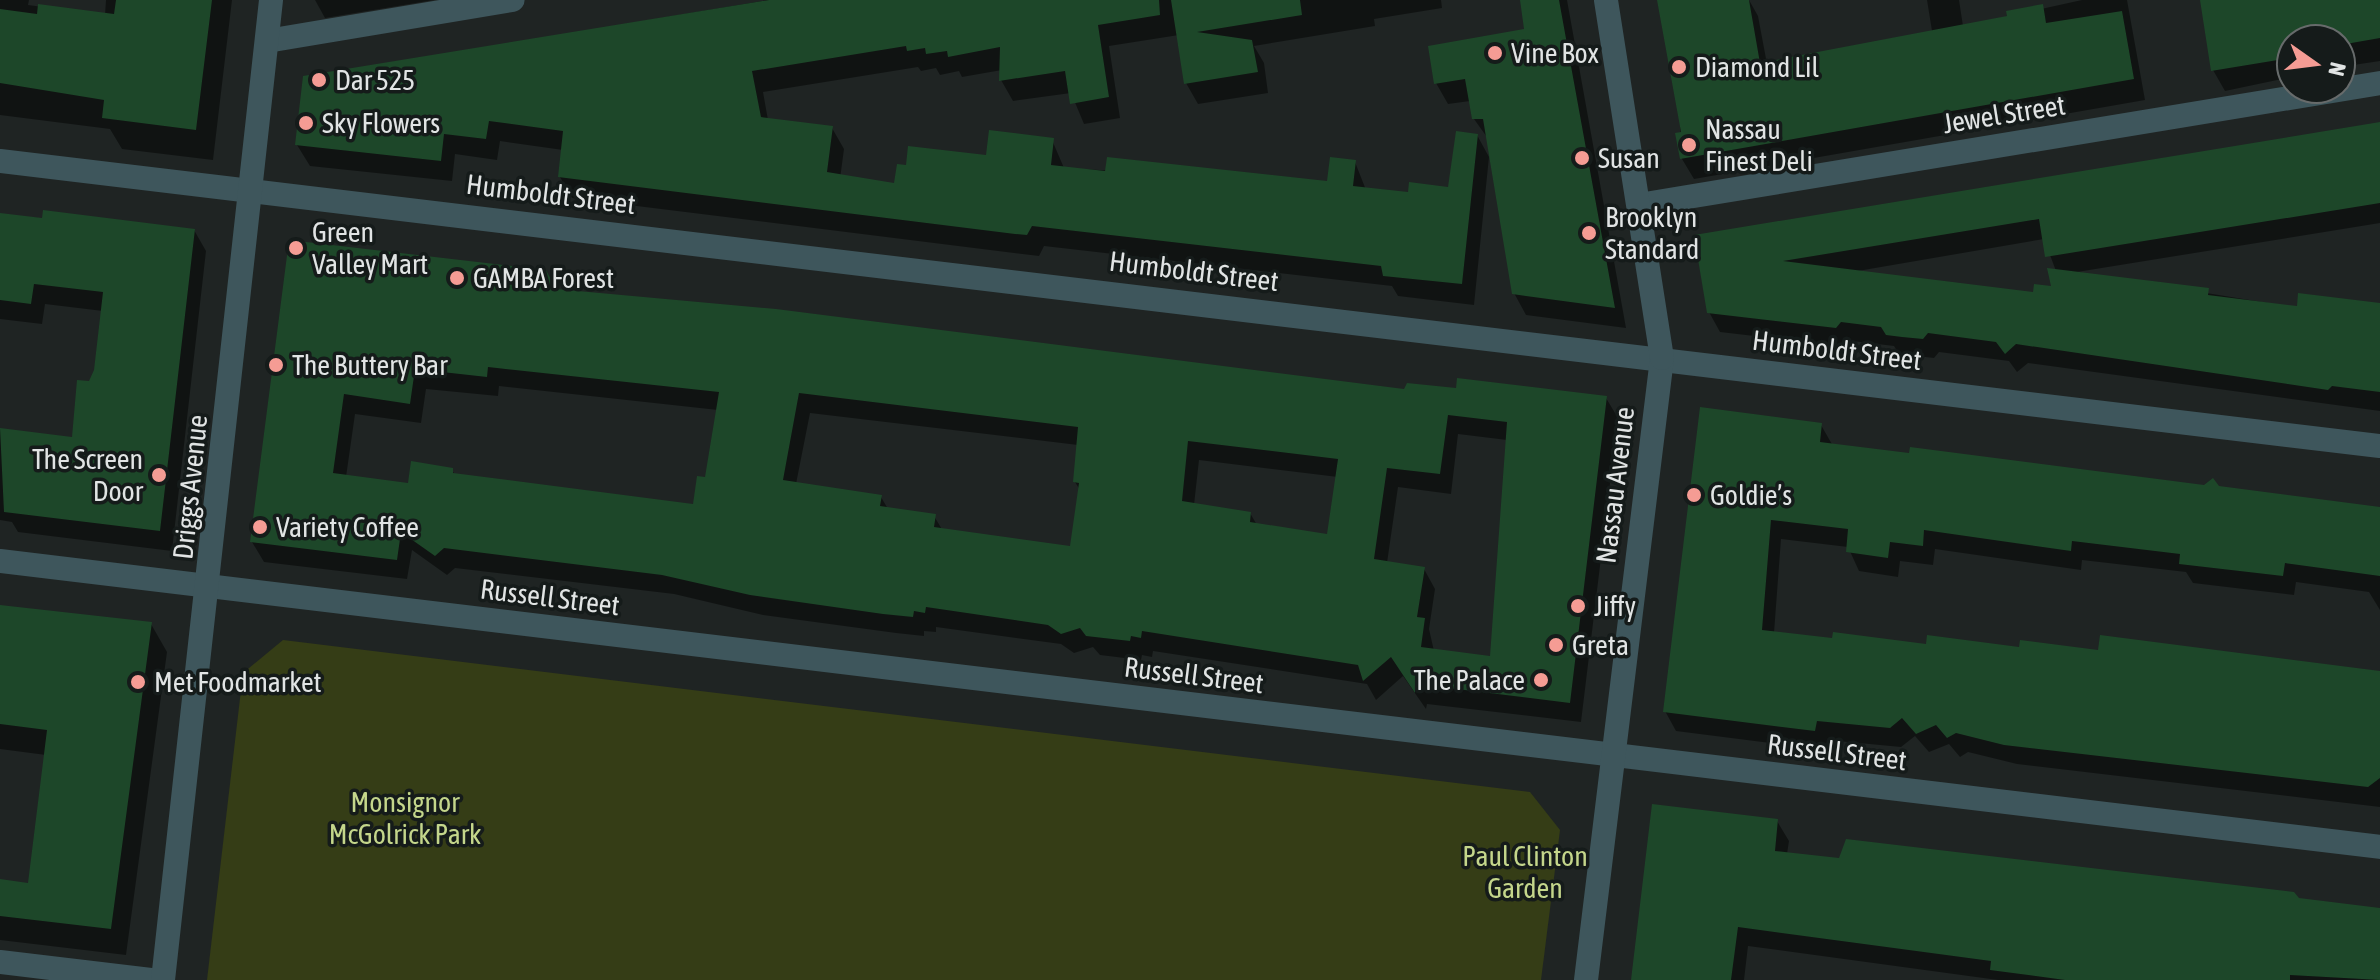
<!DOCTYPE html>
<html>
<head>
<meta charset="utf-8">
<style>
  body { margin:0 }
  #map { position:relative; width:2380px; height:980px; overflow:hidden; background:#1f2423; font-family:"Asap Condensed",sans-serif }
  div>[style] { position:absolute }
  .green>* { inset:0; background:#353d16 }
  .shadow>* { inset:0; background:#0007 }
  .building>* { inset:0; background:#1d4729 }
  .street>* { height:24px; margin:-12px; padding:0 12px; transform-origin:12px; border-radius:12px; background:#3e565c }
  .dots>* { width:22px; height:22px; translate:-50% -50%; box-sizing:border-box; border:4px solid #151b1a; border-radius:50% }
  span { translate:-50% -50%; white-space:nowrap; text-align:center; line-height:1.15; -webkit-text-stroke:7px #151b1a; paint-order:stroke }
  .poi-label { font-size:28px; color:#e1e4e4 }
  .left { translate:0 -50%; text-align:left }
  .right { translate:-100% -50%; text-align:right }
  .street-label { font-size:28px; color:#e1e4e4 }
  .park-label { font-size:28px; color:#c4d68b }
  .north { position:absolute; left:2276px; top:24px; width:80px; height:80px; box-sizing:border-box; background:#151b1a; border:2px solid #676b6b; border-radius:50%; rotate:104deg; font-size:22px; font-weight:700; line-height:32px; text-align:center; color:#e1e4e4 }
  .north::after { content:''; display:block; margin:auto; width:28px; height:36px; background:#f59c94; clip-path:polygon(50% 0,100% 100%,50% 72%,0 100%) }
</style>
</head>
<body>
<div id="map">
  <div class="green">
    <i style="clip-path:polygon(283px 640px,1530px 792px,1560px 830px,1541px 980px,207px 980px,243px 673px)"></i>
  </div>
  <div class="shadow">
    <i style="clip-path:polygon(0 0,29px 0,28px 5px,105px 15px,106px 0,232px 0,213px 160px,122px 149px,110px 129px,0 115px)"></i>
    <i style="clip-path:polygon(315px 0,434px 0,325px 18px)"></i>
    <i style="clip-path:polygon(768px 0,1441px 0,1442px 8px,1374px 19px,1375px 26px,1254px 46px,1264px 63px,1268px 93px,1198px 104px,1186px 83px,1179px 35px,1109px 46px,1120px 118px,1084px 124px,1071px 93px,1013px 101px,1001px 80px,1002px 70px,962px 77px,959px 71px,940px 75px,936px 68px,921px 71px,918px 67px,763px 92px,768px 120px,832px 128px,844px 149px,840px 179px,896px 185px,1052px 140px,1064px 168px,1329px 183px,1355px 162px,1366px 190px,1410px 195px,1449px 189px,1477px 135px,1489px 157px,1474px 305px,1398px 296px,1392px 286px,1044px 246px,1039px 256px,572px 198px,560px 177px,563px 150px,500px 141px,497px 160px,455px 154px,452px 181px,310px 166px,297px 145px,304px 78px)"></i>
    <i style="clip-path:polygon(1522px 0,1567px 0,1626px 328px,1526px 315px,1514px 293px,1489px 140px,1474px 119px,1470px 101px,1448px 104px,1436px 83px,1527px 31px)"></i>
    <i style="clip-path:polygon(1658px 0,1749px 0,1758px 16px,1767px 64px,1932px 31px,1927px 0,1959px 0,1963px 26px,2082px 0,2127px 0,2145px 100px,1694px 179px,1682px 159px,1679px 107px)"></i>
    <i style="clip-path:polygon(2202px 0,2380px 0,2380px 61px,2340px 67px,2340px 40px,2292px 40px,2292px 77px,2225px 91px,2213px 70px)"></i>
    <i style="clip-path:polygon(evenodd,2380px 123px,2380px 223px,2077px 272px,2298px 308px,2380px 305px,2380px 411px,2028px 363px,2017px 372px,2009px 361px,1939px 352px,1934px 358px,1899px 354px,1894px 346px,1852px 341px,1847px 347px,1720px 332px,1709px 312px,1697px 237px,2380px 123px,2044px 239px,2056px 271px,2053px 289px,2034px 294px,1852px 272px,2044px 239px)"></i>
    <i style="clip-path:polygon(0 215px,194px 230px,206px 251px,172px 551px,18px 532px,12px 522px,0 520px,0 430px,73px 439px,96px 371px,103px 311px,45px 304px,42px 324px,0 319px)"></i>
    <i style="clip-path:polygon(evenodd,291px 242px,555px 291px,1405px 391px,1606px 398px,1618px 418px,1581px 722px,1427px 704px,1426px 709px,1403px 676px,1376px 700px,1367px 684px,1153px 651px,1152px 657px,1142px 655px,1141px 660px,1100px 655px,1093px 647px,1074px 653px,1061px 644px,936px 627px,936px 632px,924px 631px,924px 636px,896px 633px,763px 615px,674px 594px,455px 568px,447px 575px,412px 550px,407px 579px,264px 562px,252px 542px,291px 242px,499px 386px,718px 410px,707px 479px,695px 506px,455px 475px,452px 470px,409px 486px,346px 477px,355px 414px,421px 423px,426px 389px,498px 396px,499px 386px,291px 242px,810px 413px,1078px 445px,1075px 482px,1080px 490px,1071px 548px,943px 531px,934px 516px,888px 509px,881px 497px,796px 484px,810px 413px,291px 242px,1458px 434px,1507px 440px,1492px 658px,1434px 651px,1429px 629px,1435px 589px,1424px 569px,1387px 563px,1398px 487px,1451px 494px,1458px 434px,291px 242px,1199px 460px,1338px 477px,1329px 536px,1257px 525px,1250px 513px,1194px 505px,1199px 460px)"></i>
    <i style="clip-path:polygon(1821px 425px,1833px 446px,2380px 509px,2380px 610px,2369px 592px,2296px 582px,2294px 595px,2193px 583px,2186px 572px,2082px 560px,2081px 570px,1935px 549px,1933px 565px,1900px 561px,1898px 577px,1859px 571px,1848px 547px,1781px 539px,1774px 633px,2380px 704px,2380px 807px,2017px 764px,1968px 752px,1960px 757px,1949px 744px,1929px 752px,1915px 736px,1901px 747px,1827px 740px,1826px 750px,1676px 731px,1665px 711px)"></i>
    <i style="clip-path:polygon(0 607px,151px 624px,167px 652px,126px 955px,0 940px,0 881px,30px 885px,46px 755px,0 749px)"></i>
    <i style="clip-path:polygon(1777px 821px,1789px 841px,1787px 854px,2380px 910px,2380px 980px,1998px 980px,1748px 946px,1744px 980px,1633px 980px)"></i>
  </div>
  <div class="building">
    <i style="clip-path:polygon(116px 0,212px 0,196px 130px,102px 118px,104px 100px,0 83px,0 9px,37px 14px,38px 4px,114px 14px)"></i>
    <i style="clip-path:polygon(769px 0,1159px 0,1160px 15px,1098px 25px,1109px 97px,1070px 104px,1065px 71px,999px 81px,1000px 47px,948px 57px,947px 51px,926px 54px,925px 48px,907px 51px,906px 46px,752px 71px,761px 117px,833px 126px,827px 172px,894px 183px,897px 164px,906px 165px,908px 146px,986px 155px,989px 130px,1054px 138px,1051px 165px,1105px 171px,1107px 157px,1327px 181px,1330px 157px,1356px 160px,1353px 186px,1408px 192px,1409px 182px,1448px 187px,1456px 131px,1478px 134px,1462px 284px,1383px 276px,1381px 266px,1032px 226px,1027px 235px,1015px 234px,558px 177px,563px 131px,489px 121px,486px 139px,444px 134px,441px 161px,295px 145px,303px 76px)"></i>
    <i style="clip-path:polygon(1171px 0,1300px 0,1302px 15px,1197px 32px,1252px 40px,1258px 72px,1184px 84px)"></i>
    <i style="clip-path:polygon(1520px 0,1559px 0,1615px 308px,1512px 294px,1483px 119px,1472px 119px,1465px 79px,1434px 84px,1428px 46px,1524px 29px)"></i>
    <i style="clip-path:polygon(1657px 0,1749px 0,1760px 63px,2007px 16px,2006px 11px,2043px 4px,2046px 23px,2122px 11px,2134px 79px,1680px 159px,1675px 133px,1681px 132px)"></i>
    <i style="clip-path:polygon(2200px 0,2380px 0,2380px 38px,2340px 45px,2340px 40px,2292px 40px,2292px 53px,2283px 54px,2284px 59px,2211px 71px)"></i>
    <i style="clip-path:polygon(2380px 122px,2380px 203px,2045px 257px,2039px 219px,1783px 261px,2033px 292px,2034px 284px,2051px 286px,2047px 268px,2209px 288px,2208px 295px,2297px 306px,2298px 293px,2380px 303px,2380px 392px,2332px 386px,2328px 390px,2016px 344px,2005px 354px,1996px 342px,1928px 333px,1923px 339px,1902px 337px,1886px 335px,1881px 327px,1841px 322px,1836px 328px,1707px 313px,1694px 235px)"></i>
    <i style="clip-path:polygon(43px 210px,195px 229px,160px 531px,4px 512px,0 428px,72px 437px,77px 380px,89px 381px,94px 370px,103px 292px,34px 284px,31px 304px,0 300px,0 213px,42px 218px)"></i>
    <i style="clip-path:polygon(evenodd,289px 240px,546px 270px,556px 289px,776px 309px,1404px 389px,1407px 383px,1456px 388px,1457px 378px,1607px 396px,1570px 703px,1416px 684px,1415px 693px,1391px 657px,1363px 681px,1358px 665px,1142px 631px,1141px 638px,1131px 636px,1130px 641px,1086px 636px,1080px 628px,1061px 634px,1048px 625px,926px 607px,925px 613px,914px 611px,913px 617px,883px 614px,750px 595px,662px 575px,444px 548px,435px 556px,401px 532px,397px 560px,250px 542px,289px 240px,488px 367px,719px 392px,705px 477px,697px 476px,693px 504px,453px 473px,453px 468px,411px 461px,408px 483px,333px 473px,344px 394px,410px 404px,415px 369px,487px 377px,488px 367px,289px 240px,799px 393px,1078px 427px,1073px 482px,1079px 483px,1070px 546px,934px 527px,936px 514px,880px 506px,882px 495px,783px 480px,799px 393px,289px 240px,1448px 415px,1507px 422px,1490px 656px,1421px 647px,1425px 618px,1417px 617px,1425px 567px,1374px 559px,1387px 468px,1440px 474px,1448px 415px,289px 240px,1188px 441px,1338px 459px,1327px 534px,1250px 522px,1251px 512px,1182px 501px,1188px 441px)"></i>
    <i style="clip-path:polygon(1700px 407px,1822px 423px,1820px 442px,1909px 453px,1910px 447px,2204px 485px,2213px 478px,2219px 486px,2380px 507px,2380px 576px,2285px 563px,2283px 576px,2179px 564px,2180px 554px,2072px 541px,2071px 551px,1924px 530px,1923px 546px,1890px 542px,1888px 558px,1846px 552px,1848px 529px,1771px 520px,1762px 630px,1832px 638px,1833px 632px,1926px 644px,1927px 635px,2019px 647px,2020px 640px,2098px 650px,2100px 635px,2380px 671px,2380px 778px,2368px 787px,2004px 745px,1956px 733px,1947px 738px,1936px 725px,1916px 734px,1902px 718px,1890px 728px,1817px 721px,1815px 731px,1663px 712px)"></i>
    <i style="clip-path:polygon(0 605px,152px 622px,111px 929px,0 916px,0 879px,28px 883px,47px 730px,0 724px)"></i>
    <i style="clip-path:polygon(1652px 804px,1778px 819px,1775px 851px,1839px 858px,1846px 839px,2294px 892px,2299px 898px,2380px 908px,2380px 980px,2290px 975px,2290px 980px,2065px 980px,1990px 970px,1991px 961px,1738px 927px,1731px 980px,1631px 980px)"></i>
  </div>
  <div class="street">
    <i style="left:267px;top:41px;width:249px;rotate:-9.5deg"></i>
    <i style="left:0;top:161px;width:2397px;rotate:6.83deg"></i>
    <i style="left:1639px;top:205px;width:751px;rotate:-9.35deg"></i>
    <i style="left:0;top:561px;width:2397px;rotate:6.85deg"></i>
    <i style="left:0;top:962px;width:152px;rotate:6.8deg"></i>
    <i style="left:163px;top:980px;width:986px;rotate:-83.71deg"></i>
    <i style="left:1586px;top:980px;width:627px;rotate:-83.03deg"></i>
    <i style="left:1662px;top:358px;width:362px;rotate:-98.9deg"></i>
  </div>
  <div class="dots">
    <i style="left:1495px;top:53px;background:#f59c94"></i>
    <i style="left:1679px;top:67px;background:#f59c94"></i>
    <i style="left:319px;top:80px;background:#f59c94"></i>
    <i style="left:306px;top:123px;background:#f59c94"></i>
    <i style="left:1689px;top:145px;background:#f59c94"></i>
    <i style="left:1582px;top:158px;background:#f59c94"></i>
    <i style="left:1589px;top:233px;background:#f59c94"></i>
    <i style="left:296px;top:248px;background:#f59c94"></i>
    <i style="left:457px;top:278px;background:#f59c94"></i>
    <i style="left:276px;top:365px;background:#f59c94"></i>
    <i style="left:159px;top:475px;background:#f59c94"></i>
    <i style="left:1694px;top:495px;background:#f59c94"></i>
    <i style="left:260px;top:527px;background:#f59c94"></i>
    <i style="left:1578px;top:606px;background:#f59c94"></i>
    <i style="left:1556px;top:645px;background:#f59c94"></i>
    <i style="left:1541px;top:680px;background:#f59c94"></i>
    <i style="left:138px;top:682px;background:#f59c94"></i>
  </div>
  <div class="poi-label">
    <span class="left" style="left:1511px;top:53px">Vine Box</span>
    <span class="left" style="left:1695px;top:67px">Diamond Lil</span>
    <span class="left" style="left:335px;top:80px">Dar 525</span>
    <span class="left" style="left:322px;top:123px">Sky Flowers</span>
    <span class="left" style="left:1705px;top:145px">Nassau<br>Finest Deli</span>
    <span class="left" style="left:1598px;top:158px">Susan</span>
    <span class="left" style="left:1605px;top:233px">Brooklyn<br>Standard</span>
    <span class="left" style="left:312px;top:248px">Green<br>Valley Mart</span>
    <span class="left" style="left:473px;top:278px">GAMBA Forest</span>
    <span class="left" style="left:292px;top:365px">The Buttery Bar</span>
    <span class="right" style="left:143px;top:475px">The Screen<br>Door</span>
    <span class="left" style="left:1710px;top:495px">Goldie’s</span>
    <span class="left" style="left:276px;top:527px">Variety Coffee</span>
    <span class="left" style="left:1594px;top:606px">Jiffy</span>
    <span class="left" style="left:1572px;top:645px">Greta</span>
    <span class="right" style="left:1525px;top:680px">The Palace</span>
    <span class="left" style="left:154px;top:682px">Met Foodmarket</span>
  </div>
  <div class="street-label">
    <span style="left:2004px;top:114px;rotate:-9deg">Jewel Street</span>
    <span style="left:551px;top:194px;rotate:7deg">Humboldt Street</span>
    <span style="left:1194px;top:271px;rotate:7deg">Humboldt Street</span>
    <span style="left:1837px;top:350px;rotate:7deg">Humboldt Street</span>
    <span style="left:1615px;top:485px;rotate:-83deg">Nassau Avenue</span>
    <span style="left:190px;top:487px;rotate:-84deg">Driggs Avenue</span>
    <span style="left:550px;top:597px;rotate:7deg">Russell Street</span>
    <span style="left:1194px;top:675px;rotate:7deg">Russell Street</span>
    <span style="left:1837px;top:752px;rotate:7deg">Russell Street</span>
  </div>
  <div class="park-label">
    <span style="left:405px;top:818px">Monsignor<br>McGolrick Park</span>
    <span style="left:1525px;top:872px">Paul Clinton<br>Garden</span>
  </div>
  <div class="north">N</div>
</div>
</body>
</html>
